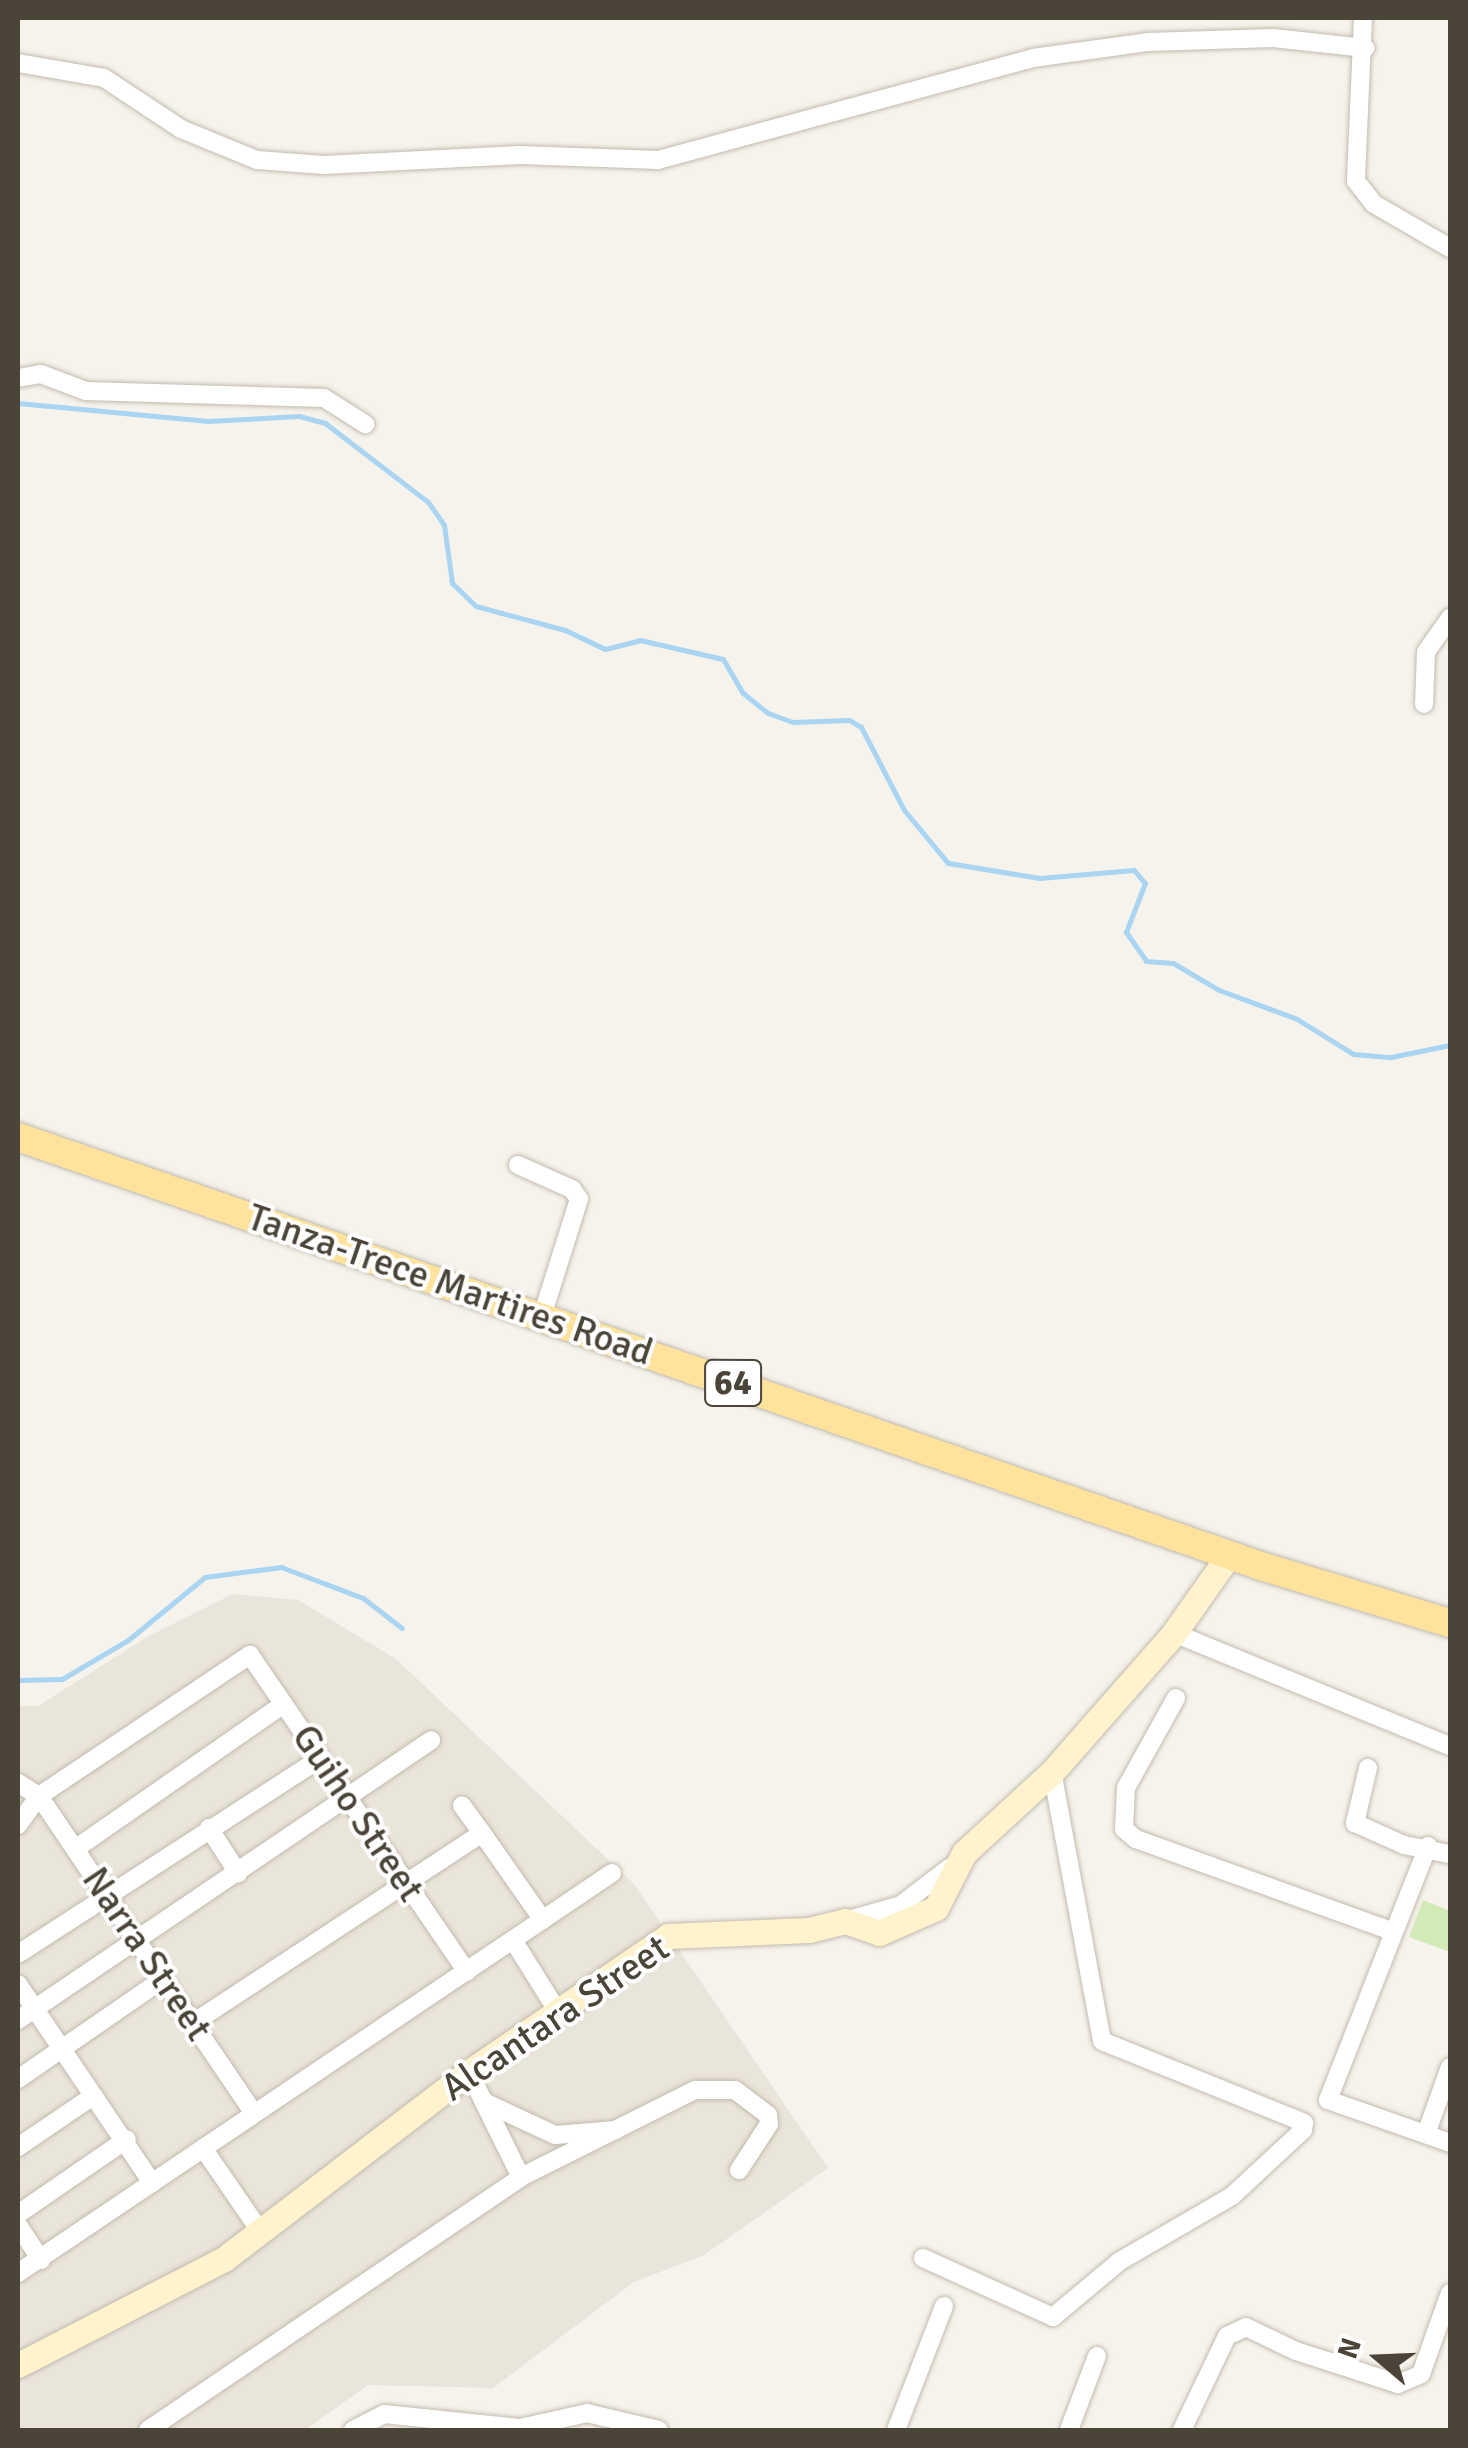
<!DOCTYPE html>
<html>
<head>
<meta charset="utf-8">
<style>
  body { margin:0 }
  #map { position:relative; width:1468px; height:2448px; overflow:hidden; background:#f6f3ec; font-family:Signika,sans-serif }
  div>[style] { position:absolute }
  .residential>* { inset:0; background:#eae5da }
  .green>* { inset:0; background:#d2eab5 }
  .stream>* { height:5px; margin:-2.5px; padding:0 2.5px; transform-origin:2.5px; border-radius:2.5px; background:#a9d4f2 }
  .roads { filter:drop-shadow(0 0 2px #c2bbae) drop-shadow(0 0 2px #c2bbae) }
  .street>* { height:18px; margin:-9px; padding:0 9px; transform-origin:9px; border-radius:9px; background:#fff }
  .secondary>* { height:25px; margin:-12.5px; padding:0 12.5px; transform-origin:12.5px; border-radius:12.5px; background:#fff3cd }
  .primary>* { height:28px; margin:-14px; padding:0 14px; transform-origin:14px; border-radius:14px; background:#ffe39c }
  span { translate:-50% -50%; white-space:nowrap; text-align:center; line-height:1.15; -webkit-text-stroke:8px #fff; paint-order:stroke }
  .shield-label span { padding:2px 8px; background:#fff; border:2px solid; border-radius:8px; -webkit-text-stroke-width:0 }
  .shield-label { font-size:35px; color:#4b4439; font-weight:700 }
  .street-label { font-size:38px; color:#4b4439 }
  .frame { position:absolute; inset:0; border:20px solid #4b4439; pointer-events:none }
  .north { position:absolute; left:1328px; top:2308px; width:100px; height:100px; -webkit-text-stroke:8px #fff; paint-order:stroke; rotate:289deg; font-size:28px; font-weight:700; line-height:40px; text-align:center; color:#4b4439 }
  .north::after { content:''; display:block; margin:auto; width:35px; height:45px; background:#4b4439; clip-path:polygon(50% 0,100% 100%,50% 72%,0 100%) }
</style>
</head>
<body>
<div id="map">
  <div class="residential">
    <i style="clip-path:polygon(233px 1594px,298px 1600px,396px 1659px,634px 1884px,828px 2168px,704px 2255px,634px 2282px,493px 2388px,368px 2385px,305px 2430px,18px 2430px,18px 1706px,38px 1706px,147px 1637px)"></i>
  </div>
  <div class="green">
    <i style="clip-path:polygon(1423px 1900px,1450px 1911px,1450px 1952px,1409px 1937px)"></i>
  </div>
  <div class="stream">
    <i style="left:18px;top:403px;width:191px;rotate:5.4deg"></i>
    <i style="left:208px;top:421px;width:91px;rotate:-3.1deg"></i>
    <i style="left:299px;top:416px;width:27px;rotate:15deg"></i>
    <i style="left:325px;top:423px;width:130px;rotate:37.5deg"></i>
    <i style="left:428px;top:502px;width:28px;rotate:55deg"></i>
    <i style="left:444px;top:525px;width:59px;rotate:82.1deg"></i>
    <i style="left:452px;top:583px;width:33px;rotate:44deg"></i>
    <i style="left:476px;top:606px;width:92px;rotate:15.1deg"></i>
    <i style="left:565px;top:630px;width:44px;rotate:25.4deg"></i>
    <i style="left:605px;top:649px;width:36px;rotate:-14deg"></i>
    <i style="left:640px;top:640px;width:85px;rotate:12.9deg"></i>
    <i style="left:723px;top:659px;width:39px;rotate:60deg"></i>
    <i style="left:743px;top:693px;width:32px;rotate:39deg"></i>
    <i style="left:768px;top:713px;width:27px;rotate:20deg"></i>
    <i style="left:793px;top:722px;width:56px;rotate:-2deg"></i>
    <i style="left:849px;top:720px;width:14px;rotate:30deg"></i>
    <i style="left:861px;top:727px;width:93px;rotate:62.6deg"></i>
    <i style="left:904px;top:810px;width:69px;rotate:50.3deg"></i>
    <i style="left:948px;top:863px;width:93px;rotate:9.3deg"></i>
    <i style="left:1040px;top:878px;width:94px;rotate:-4.9deg"></i>
    <i style="left:1134px;top:870px;width:17px;rotate:50deg"></i>
    <i style="left:1145px;top:883px;width:53px;rotate:111.2deg"></i>
    <i style="left:1126px;top:932px;width:35px;rotate:55deg"></i>
    <i style="left:1146px;top:961px;width:27px;rotate:4deg"></i>
    <i style="left:1173px;top:963px;width:53px;rotate:30.4deg"></i>
    <i style="left:1219px;top:990px;width:83px;rotate:20.4deg"></i>
    <i style="left:1297px;top:1019px;width:66px;rotate:32deg"></i>
    <i style="left:1353px;top:1054px;width:38px;rotate:5deg"></i>
    <i style="left:1391px;top:1057px;width:60px;rotate:-11.5deg"></i>
    <i style="left:18px;top:1680px;width:44px;rotate:-1.3deg"></i>
    <i style="left:62px;top:1679px;width:77px;rotate:-30.6deg"></i>
    <i style="left:128px;top:1640px;width:99px;rotate:-39.3deg"></i>
    <i style="left:205px;top:1577px;width:77px;rotate:-7.5deg"></i>
    <i style="left:281px;top:1567px;width:88px;rotate:20.7deg"></i>
    <i style="left:363px;top:1598px;width:49px;rotate:37.6deg"></i>
  </div>
  <div class="roads">
    <div class="street">
      <i style="left:1363px;top:18px;width:163px;rotate:92.5deg"></i>
      <i style="left:1356px;top:181px;width:29px;rotate:52deg"></i>
      <i style="left:1374px;top:204px;width:88px;rotate:30.1deg"></i>
      <i style="left:18px;top:63px;width:87px;rotate:9.9deg"></i>
      <i style="left:104px;top:78px;width:92px;rotate:33.5deg"></i>
      <i style="left:181px;top:129px;width:82px;rotate:22.2deg"></i>
      <i style="left:257px;top:160px;width:67px;rotate:4.3deg"></i>
      <i style="left:324px;top:165px;width:196px;rotate:-2.9deg"></i>
      <i style="left:520px;top:155px;width:138px;rotate:2.1deg"></i>
      <i style="left:658px;top:160px;width:389px;rotate:-15.2deg"></i>
      <i style="left:1033px;top:58px;width:117px;rotate:-7.9deg"></i>
      <i style="left:1149px;top:42px;width:124px;rotate:-1.8deg"></i>
      <i style="left:1273px;top:38px;width:93px;rotate:6.2deg"></i>
      <i style="left:18px;top:378px;width:23px;rotate:-10deg"></i>
      <i style="left:41px;top:374px;width:48px;rotate:20.7deg"></i>
      <i style="left:86px;top:391px;width:238px;rotate:1.7deg"></i>
      <i style="left:324px;top:398px;width:49px;rotate:32.4deg"></i>
      <i style="left:1424px;top:704px;width:52px;rotate:-87.8deg"></i>
      <i style="left:1426px;top:652px;width:42px;rotate:-54.8deg"></i>
      <i style="left:518px;top:1165px;width:59px;rotate:24deg"></i>
      <i style="left:572px;top:1189px;width:12px;rotate:55deg"></i>
      <i style="left:579px;top:1199px;width:123px;rotate:107.5deg"></i>
      <i style="left:1174px;top:1633px;width:298px;rotate:22.3deg"></i>
      <i style="left:1176px;top:1698px;width:103px;rotate:119.1deg"></i>
      <i style="left:1126px;top:1788px;width:41px;rotate:92.8deg"></i>
      <i style="left:1124px;top:1829px;width:16px;rotate:40deg"></i>
      <i style="left:1136px;top:1839px;width:274px;rotate:19.8deg"></i>
      <i style="left:1368px;top:1768px;width:57px;rotate:103.3deg"></i>
      <i style="left:1355px;top:1823px;width:54px;rotate:24.2deg"></i>
      <i style="left:1404px;top:1845px;width:47px;rotate:11.1deg"></i>
      <i style="left:18px;top:1783px;width:25px;rotate:32deg"></i>
      <i style="left:39px;top:1796px;width:254px;rotate:-33.8deg"></i>
      <i style="left:250px;top:1655px;width:384px;rotate:55.6deg"></i>
      <i style="left:18px;top:1825px;width:36px;rotate:-54deg"></i>
      <i style="left:39px;top:1796px;width:383px;rotate:55.9deg"></i>
      <i style="left:209px;top:1828px;width:54px;rotate:57.2deg"></i>
      <i style="left:482px;top:1833px;width:106px;rotate:55deg"></i>
      <i style="left:1428px;top:1846px;width:273px;rotate:111.5deg"></i>
      <i style="left:1328px;top:2100px;width:129px;rotate:19.4deg"></i>
      <i style="left:75px;top:1849px;width:254px;rotate:-34.8deg"></i>
      <i style="left:845px;top:1921px;width:58px;rotate:-15.9deg"></i>
      <i style="left:901px;top:1905px;width:61px;rotate:-37.6deg"></i>
      <i style="left:513px;top:1940px;width:85px;rotate:58deg"></i>
      <i style="left:18px;top:1954px;width:361px;rotate:-32.9deg"></i>
      <i style="left:18px;top:1984px;width:240px;rotate:56deg"></i>
      <i style="left:18px;top:2020px;width:499px;rotate:-34.1deg"></i>
      <i style="left:193px;top:2023px;width:346px;rotate:-33.3deg"></i>
      <i style="left:482px;top:1833px;width:34px;rotate:-126deg"></i>
      <i style="left:469px;top:2072px;width:117px;rotate:63.7deg"></i>
      <i style="left:18px;top:2079px;width:176px;rotate:-34.6deg"></i>
      <i style="left:484px;top:2102px;width:78px;rotate:24.9deg"></i>
      <i style="left:555px;top:2135px;width:61px;rotate:-4.7deg"></i>
      <i style="left:1426px;top:2134px;width:71px;rotate:-70.3deg"></i>
      <i style="left:18px;top:2147px;width:91px;rotate:-34.2deg"></i>
      <i style="left:203px;top:2148px;width:104px;rotate:55.5deg"></i>
      <i style="left:18px;top:2214px;width:132px;rotate:-34.5deg"></i>
      <i style="left:18px;top:2225px;width:42px;rotate:56.7deg"></i>
      <i style="left:923px;top:2258px;width:143px;rotate:24.4deg"></i>
      <i style="left:1053px;top:2317px;width:87px;rotate:-39.9deg"></i>
      <i style="left:1120px;top:2261px;width:129px;rotate:-30.1deg"></i>
      <i style="left:1232px;top:2196px;width:97px;rotate:-42.9deg"></i>
      <i style="left:1303px;top:2130px;width:7px;rotate:-82deg"></i>
      <i style="left:1304px;top:2123px;width:10px;rotate:-156deg"></i>
      <i style="left:1295px;top:2119px;width:208px;rotate:-158deg"></i>
      <i style="left:1102px;top:2041px;width:274px;rotate:-100.5deg"></i>
      <i style="left:18px;top:2273px;width:716px;rotate:-33.96deg"></i>
      <i style="left:148px;top:2430px;width:451px;rotate:-34.1deg"></i>
      <i style="left:521px;top:2177px;width:195px;rotate:-26.6deg"></i>
      <i style="left:695px;top:2090px;width:40px"></i>
      <i style="left:735px;top:2090px;width:41px;rotate:37.1deg"></i>
      <i style="left:768px;top:2115px;width:9px;rotate:84deg"></i>
      <i style="left:769px;top:2124px;width:55px;rotate:123.1deg"></i>
      <i style="left:353px;top:2430px;width:35px;rotate:-27deg"></i>
      <i style="left:384px;top:2414px;width:137px;rotate:5.9deg"></i>
      <i style="left:520px;top:2428px;width:69px;rotate:-12.6deg"></i>
      <i style="left:587px;top:2413px;width:74px;rotate:13.3deg"></i>
      <i style="left:896px;top:2430px;width:133px;rotate:-68.8deg"></i>
      <i style="left:1069px;top:2430px;width:79px;rotate:-69.3deg"></i>
      <i style="left:1182px;top:2430px;width:104px;rotate:-64.4deg"></i>
      <i style="left:1227px;top:2336px;width:21px;rotate:-25deg"></i>
      <i style="left:1246px;top:2327px;width:55px;rotate:25.6deg"></i>
      <i style="left:1296px;top:2351px;width:107px;rotate:17.9deg"></i>
      <i style="left:1398px;top:2384px;width:25px;rotate:-23deg"></i>
      <i style="left:1421px;top:2374px;width:86px;rotate:-70.3deg"></i>
    </div>
    <div class="secondary">
      <i style="left:18px;top:2365px;width:232px;rotate:-27.2deg"></i>
      <i style="left:224px;top:2259px;width:308px;rotate:-37.4deg"></i>
      <i style="left:469px;top:2072px;width:241px;rotate:-34.3deg"></i>
      <i style="left:668px;top:1936px;width:141px;rotate:-2.4deg"></i>
      <i style="left:809px;top:1930px;width:37px;rotate:-14deg"></i>
      <i style="left:845px;top:1921px;width:36px;rotate:19deg"></i>
      <i style="left:879px;top:1933px;width:62px;rotate:-23.7deg"></i>
      <i style="left:936px;top:1908px;width:62px;rotate:-63deg"></i>
      <i style="left:964px;top:1853px;width:120px;rotate:-42.6deg"></i>
      <i style="left:1052px;top:1772px;width:185px;rotate:-48.7deg"></i>
      <i style="left:1174px;top:1633px;width:95px;rotate:-54.8deg"></i>
    </div>
    <div class="primary">
      <i style="left:18px;top:1137px;width:1318px;rotate:19.04deg"></i>
      <i style="left:1264px;top:1567px;width:194px;rotate:16.8deg"></i>
    </div>
  </div>
  <div class="shield-label">
    <span style="left:733px;top:1383px">64</span>
  </div>
  <div class="street-label">
    <span style="left:450px;top:1285px;rotate:19deg">Tanza-Trece Martires Road</span>
    <span style="left:358px;top:1813px;rotate:56deg">Guiho Street</span>
    <span style="left:147px;top:1954px;rotate:56deg">Narra Street</span>
    <span style="left:555px;top:2018px;rotate:-34deg">Alcantara Street</span>
  </div>
  <div class="frame"></div>
  <div class="north">N</div>
</div>
</body>
</html>
